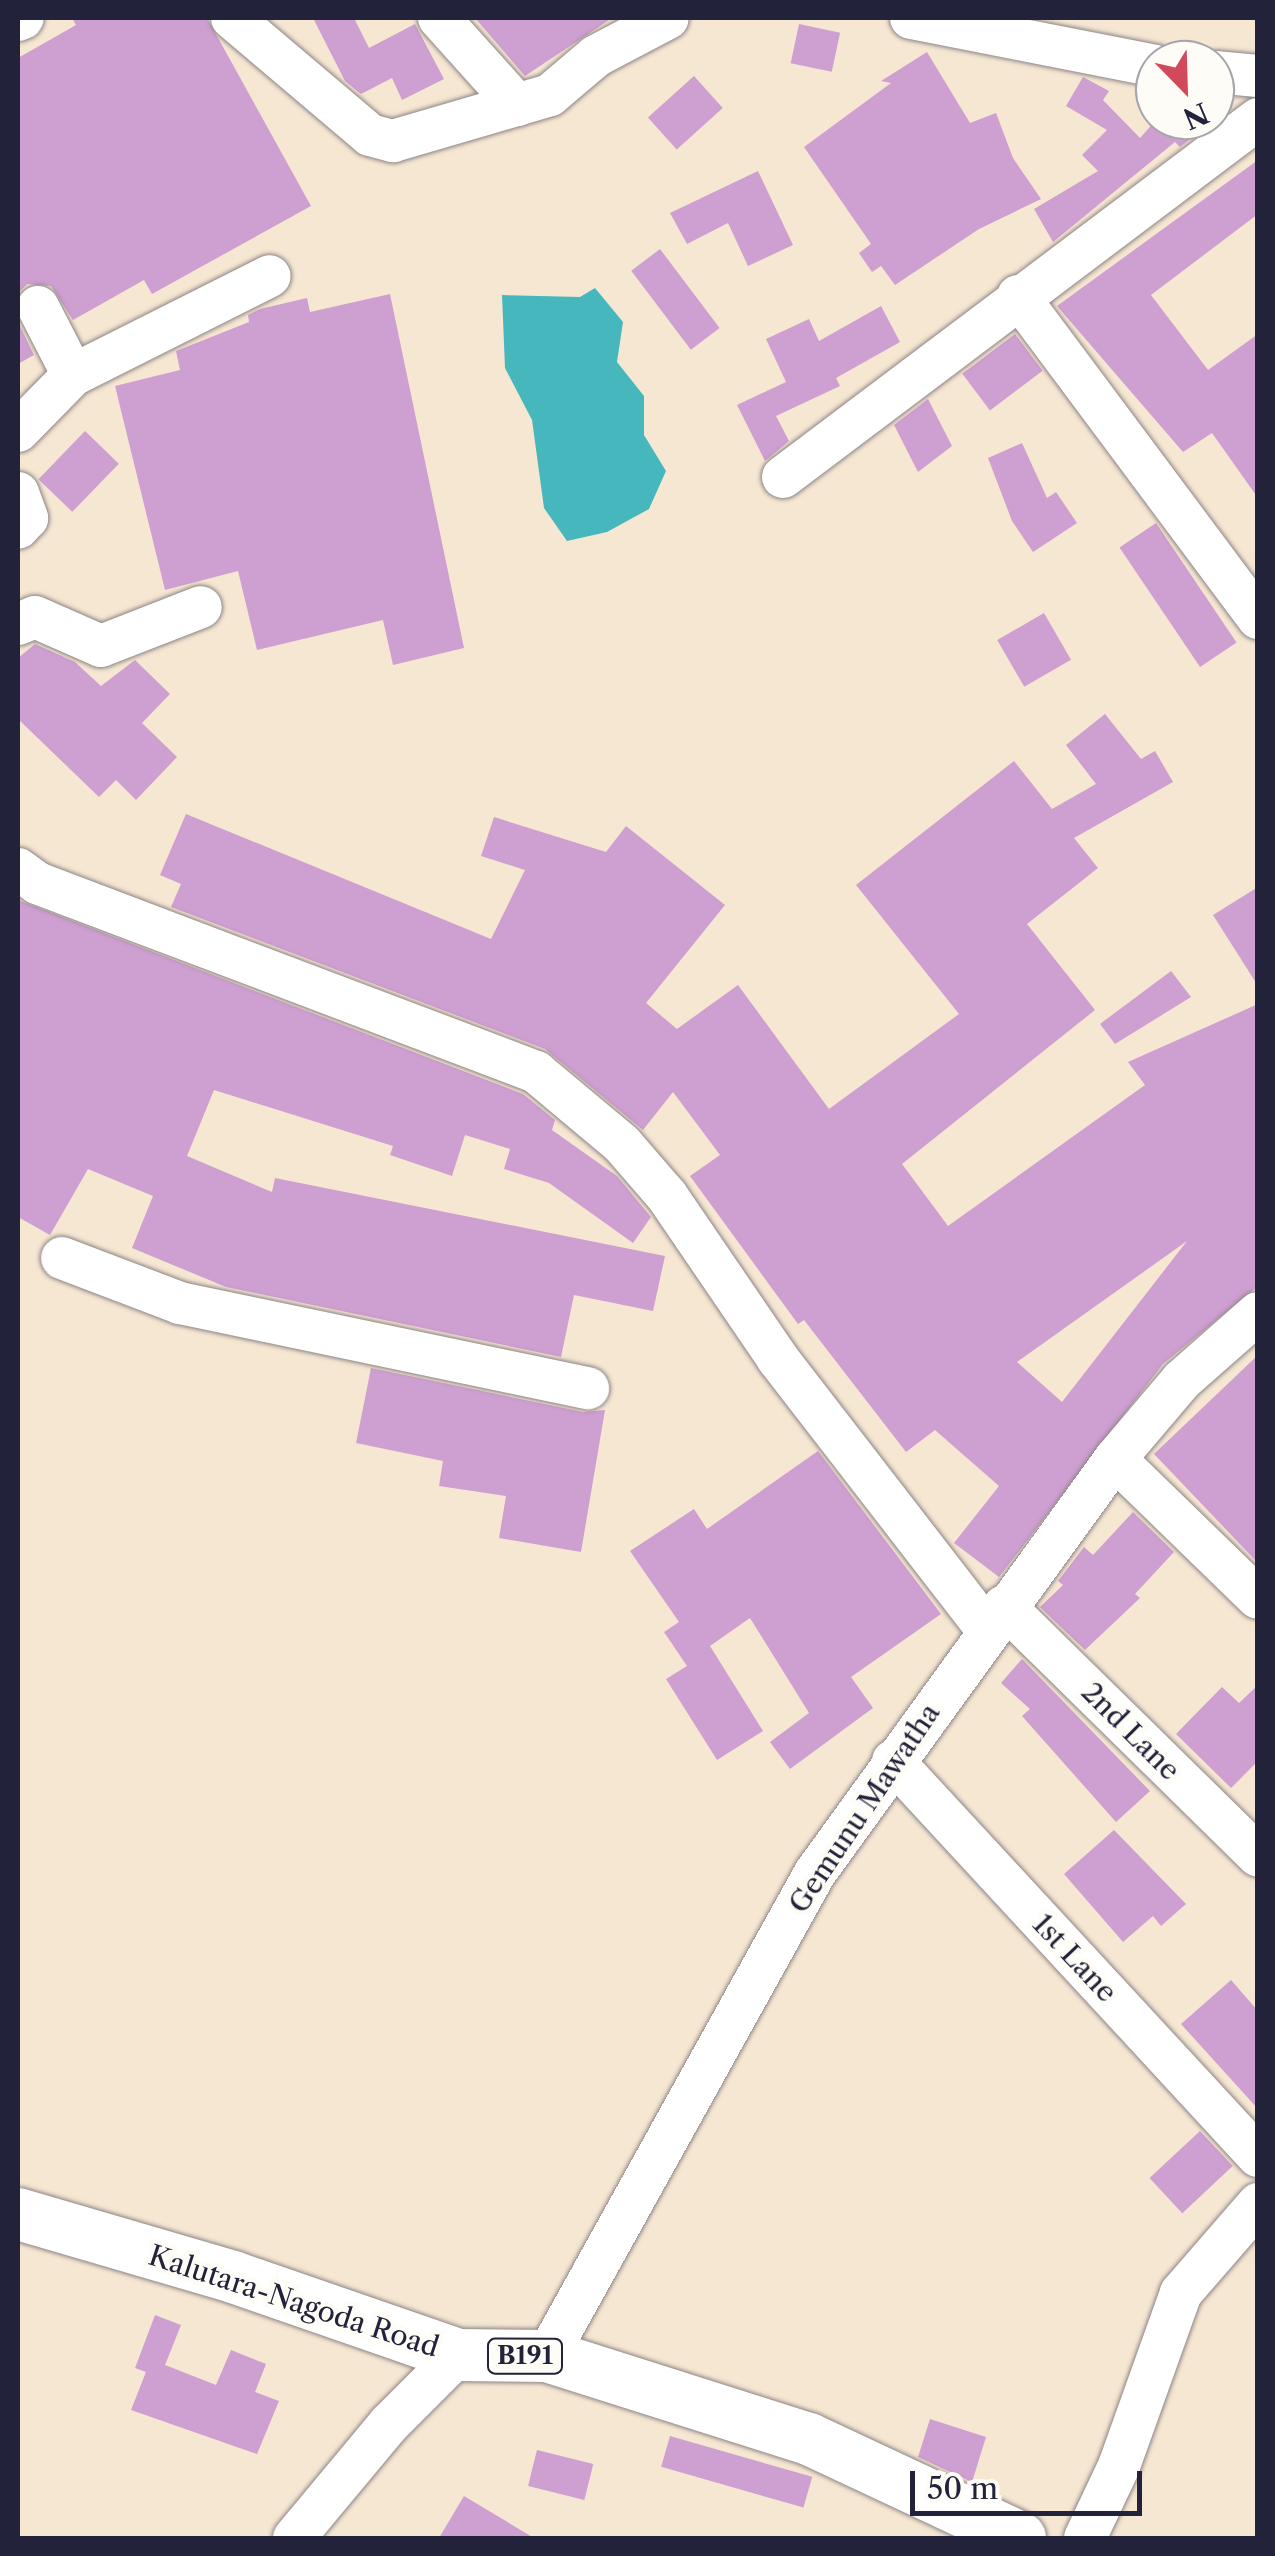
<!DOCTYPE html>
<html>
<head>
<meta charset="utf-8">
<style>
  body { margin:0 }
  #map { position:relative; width:1275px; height:2556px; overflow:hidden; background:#f6e7d2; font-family:"Libre Caslon Text",serif }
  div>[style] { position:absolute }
  .water>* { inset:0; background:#47b7be }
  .building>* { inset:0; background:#ce9fd1; transform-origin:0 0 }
  .roads { filter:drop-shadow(0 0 2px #8c8486) drop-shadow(0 0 2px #8c8486) }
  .minor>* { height:42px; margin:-21px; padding:0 21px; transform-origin:21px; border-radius:21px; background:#fff }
  .major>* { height:52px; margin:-26px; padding:0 26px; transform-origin:26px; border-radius:26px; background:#fff }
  span { translate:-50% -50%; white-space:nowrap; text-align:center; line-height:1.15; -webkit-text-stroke:10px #fdfcf7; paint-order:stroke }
  .shield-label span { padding:2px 8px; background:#fdfcf7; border:2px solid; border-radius:8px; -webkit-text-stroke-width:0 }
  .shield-label { font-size:25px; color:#22223b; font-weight:700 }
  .street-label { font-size:28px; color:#22223b }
  .frame { position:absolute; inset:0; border:20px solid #22223b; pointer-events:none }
  .north { position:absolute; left:1135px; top:40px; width:100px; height:100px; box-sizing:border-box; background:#fdfcf7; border:2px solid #a5a5ac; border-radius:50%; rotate:157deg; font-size:28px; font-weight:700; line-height:40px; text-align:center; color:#22223b }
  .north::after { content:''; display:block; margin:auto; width:35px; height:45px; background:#d1495b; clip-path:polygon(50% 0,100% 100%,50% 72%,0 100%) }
  .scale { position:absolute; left:910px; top:2471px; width:232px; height:45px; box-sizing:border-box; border:5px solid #22223b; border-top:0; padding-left:12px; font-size:30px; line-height:35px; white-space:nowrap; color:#22223b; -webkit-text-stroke:8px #fdfcf7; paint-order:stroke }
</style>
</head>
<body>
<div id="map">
  <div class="water">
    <i style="clip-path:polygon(595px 288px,623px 322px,617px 362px,644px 396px,644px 435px,666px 471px,649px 509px,607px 532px,567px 541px,544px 508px,532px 420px,505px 368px,502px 295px,580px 297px)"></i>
  </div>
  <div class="building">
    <i style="clip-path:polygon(72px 18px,207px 18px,311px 206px,152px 294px,144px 280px,73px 320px,51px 286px,27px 284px,18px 293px,18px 58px,76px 25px)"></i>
    <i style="clip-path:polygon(313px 18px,354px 18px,369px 48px,415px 24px,444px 79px,402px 100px,392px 78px,361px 94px,345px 81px)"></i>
    <i style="clip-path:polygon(475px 18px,612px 18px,525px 76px)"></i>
    <i style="left:799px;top:24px;width:42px;height:40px;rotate:12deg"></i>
    <i style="clip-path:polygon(927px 52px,970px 123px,996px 113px,1013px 158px,1041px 199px,979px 229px,895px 285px,881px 266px,872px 272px,859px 253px,871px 244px,804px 147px,891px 83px,881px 81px)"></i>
    <i style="left:694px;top:76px;width:43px;height:62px;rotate:48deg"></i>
    <i style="clip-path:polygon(1083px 77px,1109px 91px,1103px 100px,1140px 138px,1156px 120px,1215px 120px,1180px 147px,1175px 142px,1053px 242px,1034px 209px,1098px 171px,1082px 155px,1107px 130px,1066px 106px)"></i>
    <i style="clip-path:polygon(1258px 160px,1258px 214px,1151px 295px,1208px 370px,1258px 334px,1258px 498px,1212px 433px,1183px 452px,1057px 306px)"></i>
    <i style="clip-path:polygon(758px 171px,793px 245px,748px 266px,728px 223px,687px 244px,670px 213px)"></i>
    <i style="left:660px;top:249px;width:99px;height:36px;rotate:53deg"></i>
    <i style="clip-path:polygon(390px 294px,464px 648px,393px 665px,383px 620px,257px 650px,238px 571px,165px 590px,115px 386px,180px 370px,176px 351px,249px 322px,248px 315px,260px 309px,307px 298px,310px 312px)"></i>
    <i style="clip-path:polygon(881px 306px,900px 342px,836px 378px,840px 386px,776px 416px,789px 441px,765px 461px,737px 405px,786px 382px,766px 339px,809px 319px,819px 341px)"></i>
    <i style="clip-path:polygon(18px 322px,34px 355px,18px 364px)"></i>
    <i style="left:1015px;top:334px;width:46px;height:66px;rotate:53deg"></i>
    <i style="clip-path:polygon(928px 399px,952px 446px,918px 472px,894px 425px)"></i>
    <i style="left:85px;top:431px;width:47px;height:67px;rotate:44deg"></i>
    <i style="clip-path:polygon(1022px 443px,1047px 498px,1056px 492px,1077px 523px,1033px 552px,1012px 521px,988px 458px)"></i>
    <i style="left:1156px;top:523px;width:144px;height:44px;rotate:56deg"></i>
    <i style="left:1044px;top:613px;width:54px;height:54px;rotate:60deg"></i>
    <i style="clip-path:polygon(35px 644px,75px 662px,101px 686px,135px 660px,170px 694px,142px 723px,177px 757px,136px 800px,116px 780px,99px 797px,18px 719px,18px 658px)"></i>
    <i style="clip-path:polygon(evenodd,1105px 714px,1141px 759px,1155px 751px,1173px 782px,1074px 838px,1098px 868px,1027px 924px,1095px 1010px,902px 1164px,948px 1226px,1145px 1085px,1128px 1062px,1258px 1004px,1258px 1286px,1163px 1364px,999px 1577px,954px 1543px,999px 1486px,935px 1430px,906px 1452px,804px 1320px,798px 1324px,690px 1176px,720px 1155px,673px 1092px,643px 1130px,545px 1049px,171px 907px,181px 884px,160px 875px,186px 814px,491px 939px,525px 870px,481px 856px,494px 817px,606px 852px,626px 826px,725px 905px,646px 1003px,677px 1029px,738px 985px,829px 1109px,959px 1014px,856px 885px,1014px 761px,1052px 809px,1096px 784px,1066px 745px,1105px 714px,1187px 1241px,1062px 1402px,1017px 1362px,1187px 1241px)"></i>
    <i style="clip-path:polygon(1258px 887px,1258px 986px,1213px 915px)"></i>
    <i style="clip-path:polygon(18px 900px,523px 1094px,555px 1120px,552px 1130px,617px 1176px,651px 1217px,633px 1243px,549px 1183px,504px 1169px,510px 1149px,465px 1135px,452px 1176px,390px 1155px,393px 1146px,214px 1090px,187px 1156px,272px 1192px,275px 1178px,665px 1256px,653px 1311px,574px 1295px,561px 1357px,226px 1287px,132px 1248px,153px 1196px,88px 1169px,50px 1235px,18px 1217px)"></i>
    <i style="clip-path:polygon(1171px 971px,1191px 997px,1115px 1044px,1100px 1024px)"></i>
    <i style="clip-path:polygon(1258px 1355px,1258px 1563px,1154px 1454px)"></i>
    <i style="clip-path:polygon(371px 1368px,583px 1412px,605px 1410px,581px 1552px,499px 1538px,506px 1496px,439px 1486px,443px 1461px,356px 1443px)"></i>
    <i style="clip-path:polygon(818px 1451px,941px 1614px,851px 1677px,873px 1708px,790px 1769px,770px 1742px,809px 1713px,750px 1618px,710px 1646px,763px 1731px,717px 1760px,666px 1679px,687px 1666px,664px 1632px,679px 1622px,630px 1551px,694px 1509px,707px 1529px)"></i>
    <i style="clip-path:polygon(1133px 1512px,1174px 1552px,1135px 1594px,1140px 1598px,1085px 1650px,1040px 1607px,1063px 1585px,1058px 1581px,1084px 1547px,1093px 1555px)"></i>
    <i style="clip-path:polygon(1022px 1659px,1150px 1791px,1116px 1822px,1022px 1716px,1030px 1709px,1001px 1683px)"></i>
    <i style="clip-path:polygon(1258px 1685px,1258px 1761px,1231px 1788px,1176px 1734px,1222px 1687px,1239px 1703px)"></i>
    <i style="clip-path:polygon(1114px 1830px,1186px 1904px,1161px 1926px,1153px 1916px,1123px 1942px,1064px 1874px)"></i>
    <i style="clip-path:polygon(1231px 1980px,1258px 2011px,1258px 2109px,1181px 2024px)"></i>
    <i style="left:1200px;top:2131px;width:48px;height:69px;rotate:47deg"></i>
    <i style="clip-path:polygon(155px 2315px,181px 2325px,165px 2365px,216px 2385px,231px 2350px,266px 2364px,255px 2392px,279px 2401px,257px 2454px,131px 2410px,146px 2372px,135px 2368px)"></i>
    <i style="clip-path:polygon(930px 2419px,986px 2437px,972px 2482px,918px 2457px)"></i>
    <i style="left:670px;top:2436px;width:148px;height:32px;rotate:16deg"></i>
    <i style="left:537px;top:2450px;width:58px;height:37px;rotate:14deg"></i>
    <i style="clip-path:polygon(464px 2496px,534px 2538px,439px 2538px)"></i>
  </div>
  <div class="roads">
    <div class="minor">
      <i style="left:232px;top:18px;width:181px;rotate:40.3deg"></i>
      <i style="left:370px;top:135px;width:24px;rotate:15deg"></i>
      <i style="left:393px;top:141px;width:164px;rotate:-16.3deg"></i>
      <i style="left:550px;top:95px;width:60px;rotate:-40.3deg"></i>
      <i style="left:596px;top:56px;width:81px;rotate:-27.8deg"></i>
      <i style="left:439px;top:18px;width:117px;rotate:48.1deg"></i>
      <i style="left:911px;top:18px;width:249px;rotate:11.1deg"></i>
      <i style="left:18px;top:20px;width:5px;rotate:-22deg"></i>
      <i style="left:1215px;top:72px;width:43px;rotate:5.3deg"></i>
      <i style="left:1018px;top:296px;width:402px;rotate:53.3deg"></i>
      <i style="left:38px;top:307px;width:76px;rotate:62.8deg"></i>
      <i style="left:18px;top:431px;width:78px;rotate:-45.5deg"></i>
      <i style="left:73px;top:375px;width:220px;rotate:-26.7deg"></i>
      <i style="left:783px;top:477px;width:595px;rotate:-37deg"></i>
      <i style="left:18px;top:493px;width:27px;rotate:70deg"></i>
      <i style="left:27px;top:518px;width:13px;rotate:132deg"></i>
      <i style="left:18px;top:624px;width:18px;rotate:-22deg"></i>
      <i style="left:35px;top:617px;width:72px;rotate:23.7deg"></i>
      <i style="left:101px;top:646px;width:107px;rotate:-21.3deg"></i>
      <i style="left:18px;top:869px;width:24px;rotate:36deg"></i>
      <i style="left:37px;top:883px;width:534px;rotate:20.74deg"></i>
      <i style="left:536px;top:1072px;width:112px;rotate:39.9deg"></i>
      <i style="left:622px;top:1144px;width:69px;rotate:49.1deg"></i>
      <i style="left:667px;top:1196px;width:197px;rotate:55.7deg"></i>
      <i style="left:778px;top:1359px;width:341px;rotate:52.3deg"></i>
      <i style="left:62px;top:1258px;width:126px;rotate:20.9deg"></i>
      <i style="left:180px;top:1303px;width:417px;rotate:11.8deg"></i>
      <i style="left:1115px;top:1459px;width:199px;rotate:44.2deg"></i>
      <i style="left:1004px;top:1606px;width:356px;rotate:44.5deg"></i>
      <i style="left:893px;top:1761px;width:538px;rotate:47.26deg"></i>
      <i style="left:547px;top:2356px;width:552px;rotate:-60.98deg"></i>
      <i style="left:815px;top:1873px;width:511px;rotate:-54.07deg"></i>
      <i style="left:1115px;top:1459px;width:104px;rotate:-49.7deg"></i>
      <i style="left:1182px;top:1380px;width:101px;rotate:-41.4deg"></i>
      <i style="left:294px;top:2538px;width:148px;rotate:-50.2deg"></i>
      <i style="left:389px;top:2424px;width:98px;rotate:-45deg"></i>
      <i style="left:1085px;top:2538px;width:80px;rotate:-64.7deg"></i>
      <i style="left:1119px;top:2466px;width:184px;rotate:-70.3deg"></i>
      <i style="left:1181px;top:2293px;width:118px;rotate:-49.1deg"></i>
    </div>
    <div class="major">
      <i style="left:18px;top:2214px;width:224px;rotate:16.3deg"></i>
      <i style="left:233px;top:2277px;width:238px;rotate:19.1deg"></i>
      <i style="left:458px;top:2355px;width:89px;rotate:0.6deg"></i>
      <i style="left:547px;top:2356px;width:275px;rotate:17.6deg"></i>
      <i style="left:809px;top:2439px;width:233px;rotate:25.1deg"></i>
    </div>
  </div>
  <div class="shield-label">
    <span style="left:525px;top:2356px">B191</span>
  </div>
  <div class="street-label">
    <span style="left:1131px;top:1731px;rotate:45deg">2nd Lane</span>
    <span style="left:864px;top:1808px;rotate:-56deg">Gemunu Mawatha</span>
    <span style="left:1075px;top:1958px;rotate:47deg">1st Lane</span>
    <span style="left:294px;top:2301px;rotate:18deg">Kalutara-Nagoda Road</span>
  </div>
  <div class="frame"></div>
  <div class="north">N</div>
  <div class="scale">50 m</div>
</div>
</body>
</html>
